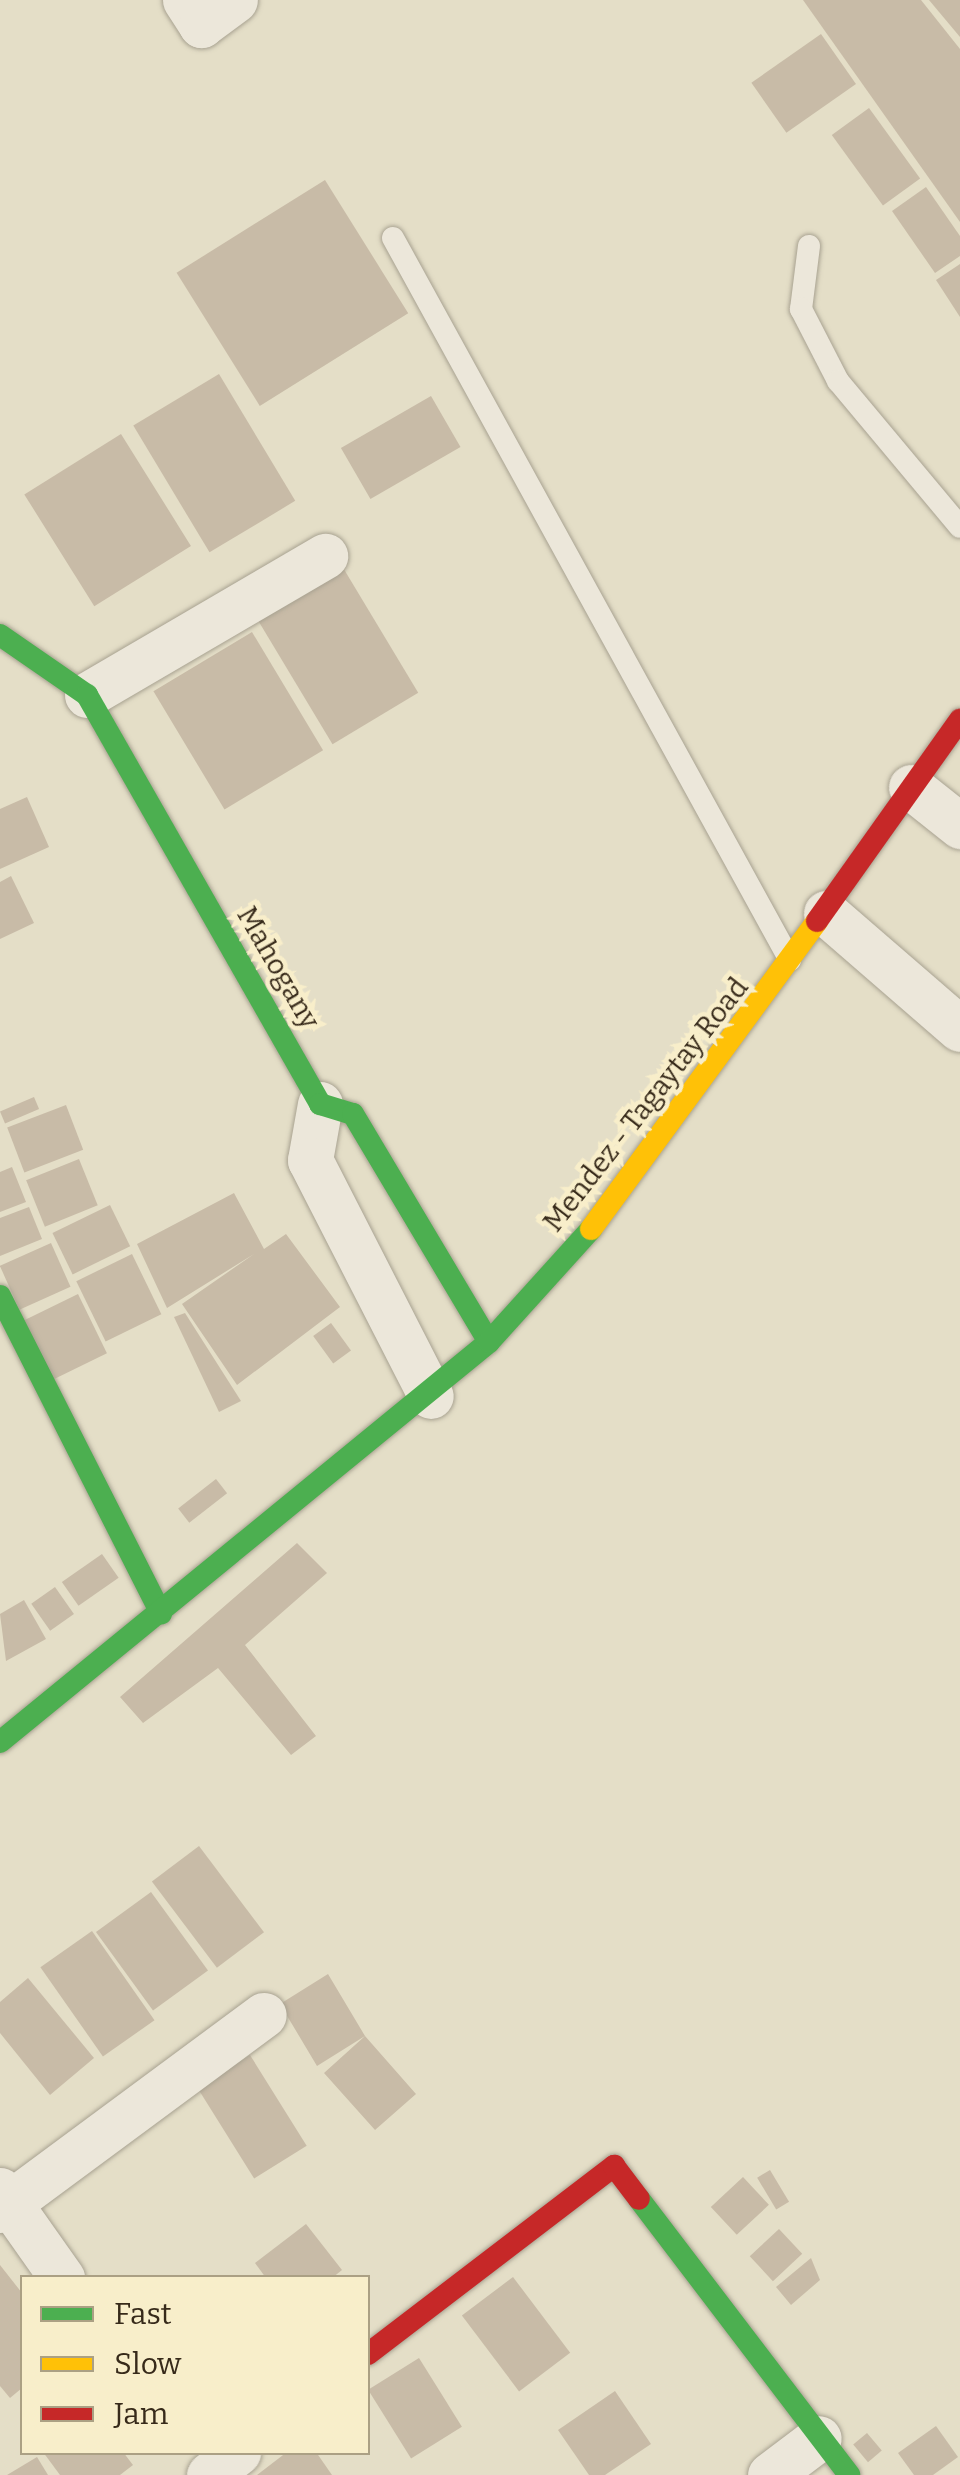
<!DOCTYPE html>
<html>
<head>
<meta charset="utf-8">
<style>
  body { margin:0 }
  #map { position:relative; width:960px; height:2475px; overflow:hidden; background:#e4dec7; font-family:Bitter,serif }
  div>[style] { position:absolute }
  .building>* { inset:0; background:#c8bba7; transform-origin:0 0 }
  .roads { filter:drop-shadow(0 0 2px #a8a291) drop-shadow(0 0 2px #a8a291) }
  .lane>* { height:22px; margin:-11px; padding:0 11px; transform-origin:11px; border-radius:11px; background:#ece7da }
  .street>* { height:45px; margin:-22.5px; padding:0 22.5px; transform-origin:22.5px; border-radius:22.5px; background:#ece7da }
  .fast>* { height:22px; margin:-11px; padding:0 11px; transform-origin:11px; border-radius:11px; background:#4caf50 }
  .slow>* { height:22px; margin:-11px; padding:0 11px; transform-origin:11px; border-radius:11px; background:#ffc107 }
  .jam>* { height:22px; margin:-11px; padding:0 11px; transform-origin:11px; border-radius:11px; background:#c62828 }
  span { translate:-50% -50%; white-space:nowrap; text-align:center; line-height:1.15; -webkit-text-stroke:9px #f8eeca; paint-order:stroke }
  .street-label { font-size:28px; color:#372a1a }
  .legend { position:absolute; left:20px; top:2275px; width:350px; height:180px; box-sizing:border-box; background:#f8eeca; border:2px solid #aba084; margin:0; padding:12px 18px; list-style:none; font-size:30px; color:#372a1a }
  .legend li { display:flex; align-items:center; gap:20px; height:50px }
  .legend b { width:50px; border:2px solid #aba084 }
</style>
</head>
<body>
<div id="map">
  <div class="building">
    <i style="clip-path:polygon(803px 0,921px 0,960px 49px,960px 222px)"></i>
    <i style="clip-path:polygon(929px 0,960px 0,960px 37px)"></i>
    <i style="left:821px;top:34px;width:61px;height:85px;rotate:55deg"></i>
    <i style="left:869px;top:108px;width:87px;height:46px;rotate:54deg"></i>
    <i style="left:325px;top:180px;width:157px;height:175px;rotate:58deg"></i>
    <i style="clip-path:polygon(926px 187px,960px 236px,960px 256px,935px 273px,892px 211px)"></i>
    <i style="clip-path:polygon(960px 264px,960px 317px,936px 280px)"></i>
    <i style="left:219px;top:374px;width:148px;height:100px;rotate:59deg"></i>
    <i style="left:431px;top:396px;width:59px;height:104px;rotate:60deg"></i>
    <i style="left:121px;top:434px;width:132px;height:114px;rotate:58deg"></i>
    <i style="left:342px;top:566px;width:148px;height:100px;rotate:59deg"></i>
    <i style="left:252px;top:632px;width:138px;height:115px;rotate:59deg"></i>
    <i style="clip-path:polygon(27px 797px,49px 847px,0 869px,0 809px)"></i>
    <i style="clip-path:polygon(11px 876px,34px 923px,0 939px,0 882px)"></i>
    <i style="left:34px;top:1097px;width:13px;height:37px;rotate:67deg"></i>
    <i style="left:66px;top:1105px;width:48px;height:63px;rotate:69deg"></i>
    <i style="left:79px;top:1159px;width:50px;height:57px;rotate:68deg"></i>
    <i style="clip-path:polygon(12px 1167px,26px 1202px,0 1212px,0 1172px)"></i>
    <i style="clip-path:polygon(234px 1193px,264px 1249px,286px 1234px,340px 1307px,237px 1385px,182px 1304px,254px 1254px,167px 1308px,137px 1244px)"></i>
    <i style="left:110px;top:1205px;width:46px;height:64px;rotate:64deg"></i>
    <i style="clip-path:polygon(29px 1207px,42px 1239px,0 1256px,0 1218px)"></i>
    <i style="left:51px;top:1243px;width:48px;height:56px;rotate:66deg"></i>
    <i style="left:132px;top:1254px;width:67px;height:62px;rotate:64deg"></i>
    <i style="left:78px;top:1294px;width:66px;height:66px;rotate:64deg"></i>
    <i style="clip-path:polygon(185px 1313px,241px 1401px,219px 1412px,174px 1317px)"></i>
    <i style="left:331px;top:1323px;width:34px;height:22px;rotate:54deg"></i>
    <i style="left:216px;top:1479px;width:18px;height:48px;rotate:52deg"></i>
    <i style="clip-path:polygon(297px 1543px,327px 1573px,245px 1645px,316px 1736px,291px 1755px,218px 1668px,143px 1723px,120px 1697px)"></i>
    <i style="left:102px;top:1554px;width:29px;height:49px;rotate:55deg"></i>
    <i style="left:55px;top:1587px;width:33px;height:29px;rotate:55deg"></i>
    <i style="clip-path:polygon(24px 1600px,46px 1639px,6px 1661px,0 1614px)"></i>
    <i style="left:199px;top:1846px;width:108px;height:59px;rotate:53deg"></i>
    <i style="left:151px;top:1892px;width:97px;height:68px;rotate:54deg"></i>
    <i style="left:92px;top:1931px;width:109px;height:63px;rotate:55deg"></i>
    <i style="clip-path:polygon(328px 1974px,365px 2036px,416px 2094px,375px 2130px,324px 2073px,365px 2036px,317px 2066px,280px 2004px)"></i>
    <i style="clip-path:polygon(28px 1978px,94px 2058px,50px 2095px,0 2033px,0 2002px)"></i>
    <i style="left:250px;top:2055px;width:107px;height:62px;rotate:58deg"></i>
    <i style="left:770px;top:2170px;width:37px;height:15px;rotate:59deg"></i>
    <i style="left:743px;top:2177px;width:38px;height:44px;rotate:47deg"></i>
    <i style="clip-path:polygon(306px 2224px,342px 2270px,332px 2278px,266px 2278px,255px 2263px)"></i>
    <i style="left:779px;top:2229px;width:34px;height:40px;rotate:47deg"></i>
    <i style="clip-path:polygon(811px 2258px,820px 2280px,791px 2305px,776px 2287px)"></i>
    <i style="clip-path:polygon(0 2265px,22px 2293px,22px 2388px,10px 2398px,0 2386px)"></i>
    <i style="left:513px;top:2277px;width:95px;height:64px;rotate:53deg"></i>
    <i style="left:419px;top:2358px;width:81px;height:60px;rotate:58deg"></i>
    <i style="clip-path:polygon(615px 2391px,651px 2444px,605px 2475px,589px 2475px,558px 2430px)"></i>
    <i style="clip-path:polygon(936px 2426px,958px 2457px,933px 2475px,914px 2475px,898px 2453px)"></i>
    <i style="left:867px;top:2433px;width:23px;height:18px;rotate:50deg"></i>
    <i style="clip-path:polygon(43px 2452px,123px 2452px,133px 2465px,120px 2475px,60px 2475px)"></i>
    <i style="clip-path:polygon(287px 2452px,316px 2452px,332px 2475px,257px 2475px)"></i>
    <i style="clip-path:polygon(37px 2457px,48px 2475px,7px 2475px)"></i>
  </div>
  <div class="roads">
    <div class="lane">
      <i style="left:393px;top:238px;width:824px;rotate:61.2deg"></i>
      <i style="left:809px;top:246px;width:64px;rotate:97.2deg"></i>
      <i style="left:801px;top:309px;width:81px;rotate:62.8deg"></i>
      <i style="left:838px;top:381px;width:190px;rotate:50.1deg"></i>
    </div>
    <div class="street">
      <i style="left:185px;top:0;width:30px;rotate:57deg"></i>
      <i style="left:201px;top:25px;width:42px;rotate:-36.3deg"></i>
      <i style="left:87px;top:695px;width:276px;rotate:-30.3deg"></i>
      <i style="left:911px;top:787px;width:63px;rotate:38.5deg"></i>
      <i style="left:826px;top:913px;width:177px;rotate:40.9deg"></i>
      <i style="left:320px;top:1104px;width:57px;rotate:100.1deg"></i>
      <i style="left:310px;top:1160px;width:265px;rotate:62.9deg"></i>
      <i style="left:0;top:2190px;width:108px;rotate:54.8deg"></i>
      <i style="left:0;top:2210px;width:328px;rotate:-36.5deg"></i>
      <i style="left:209px;top:2475px;width:37px;rotate:-38deg"></i>
      <i style="left:770px;top:2475px;width:61px;rotate:-37.1deg"></i>
    </div>
    <div class="fast">
      <i style="left:0;top:635px;width:106px;rotate:34.6deg"></i>
      <i style="left:87px;top:695px;width:471px;rotate:60.3deg"></i>
      <i style="left:320px;top:1104px;width:34px;rotate:17deg"></i>
      <i style="left:353px;top:1114px;width:265px;rotate:59.2deg"></i>
      <i style="left:0;top:1296px;width:356px;rotate:63.1deg"></i>
      <i style="left:0;top:1742px;width:632px;rotate:-39.28deg"></i>
      <i style="left:489px;top:1342px;width:152px;rotate:-47.9deg"></i>
      <i style="left:639px;top:2199px;width:347px;rotate:52.7deg"></i>
    </div>
    <div class="slow">
      <i style="left:591px;top:1229px;width:382px;rotate:-53.7deg"></i>
    </div>
    <div class="jam">
      <i style="left:817px;top:921px;width:247px;rotate:-54.6deg"></i>
      <i style="left:368px;top:2354px;width:310px;rotate:-37.4deg"></i>
      <i style="left:614px;top:2166px;width:41px;rotate:52.9deg"></i>
    </div>
  </div>
  <div class="street-label">
    <span style="left:278px;top:968px;rotate:60deg">Mahogany</span>
    <span style="left:646px;top:1105px;rotate:-52deg">Mendez - Tagaytay Road</span>
  </div>
  <ul class="legend">
  <li><b style="height:12px;background:#4caf50"></b>Fast</li>
  <li><b style="height:12px;background:#ffc107"></b>Slow</li>
  <li><b style="height:12px;background:#c62828"></b>Jam</li>
  </ul>
</div>
</body>
</html>
